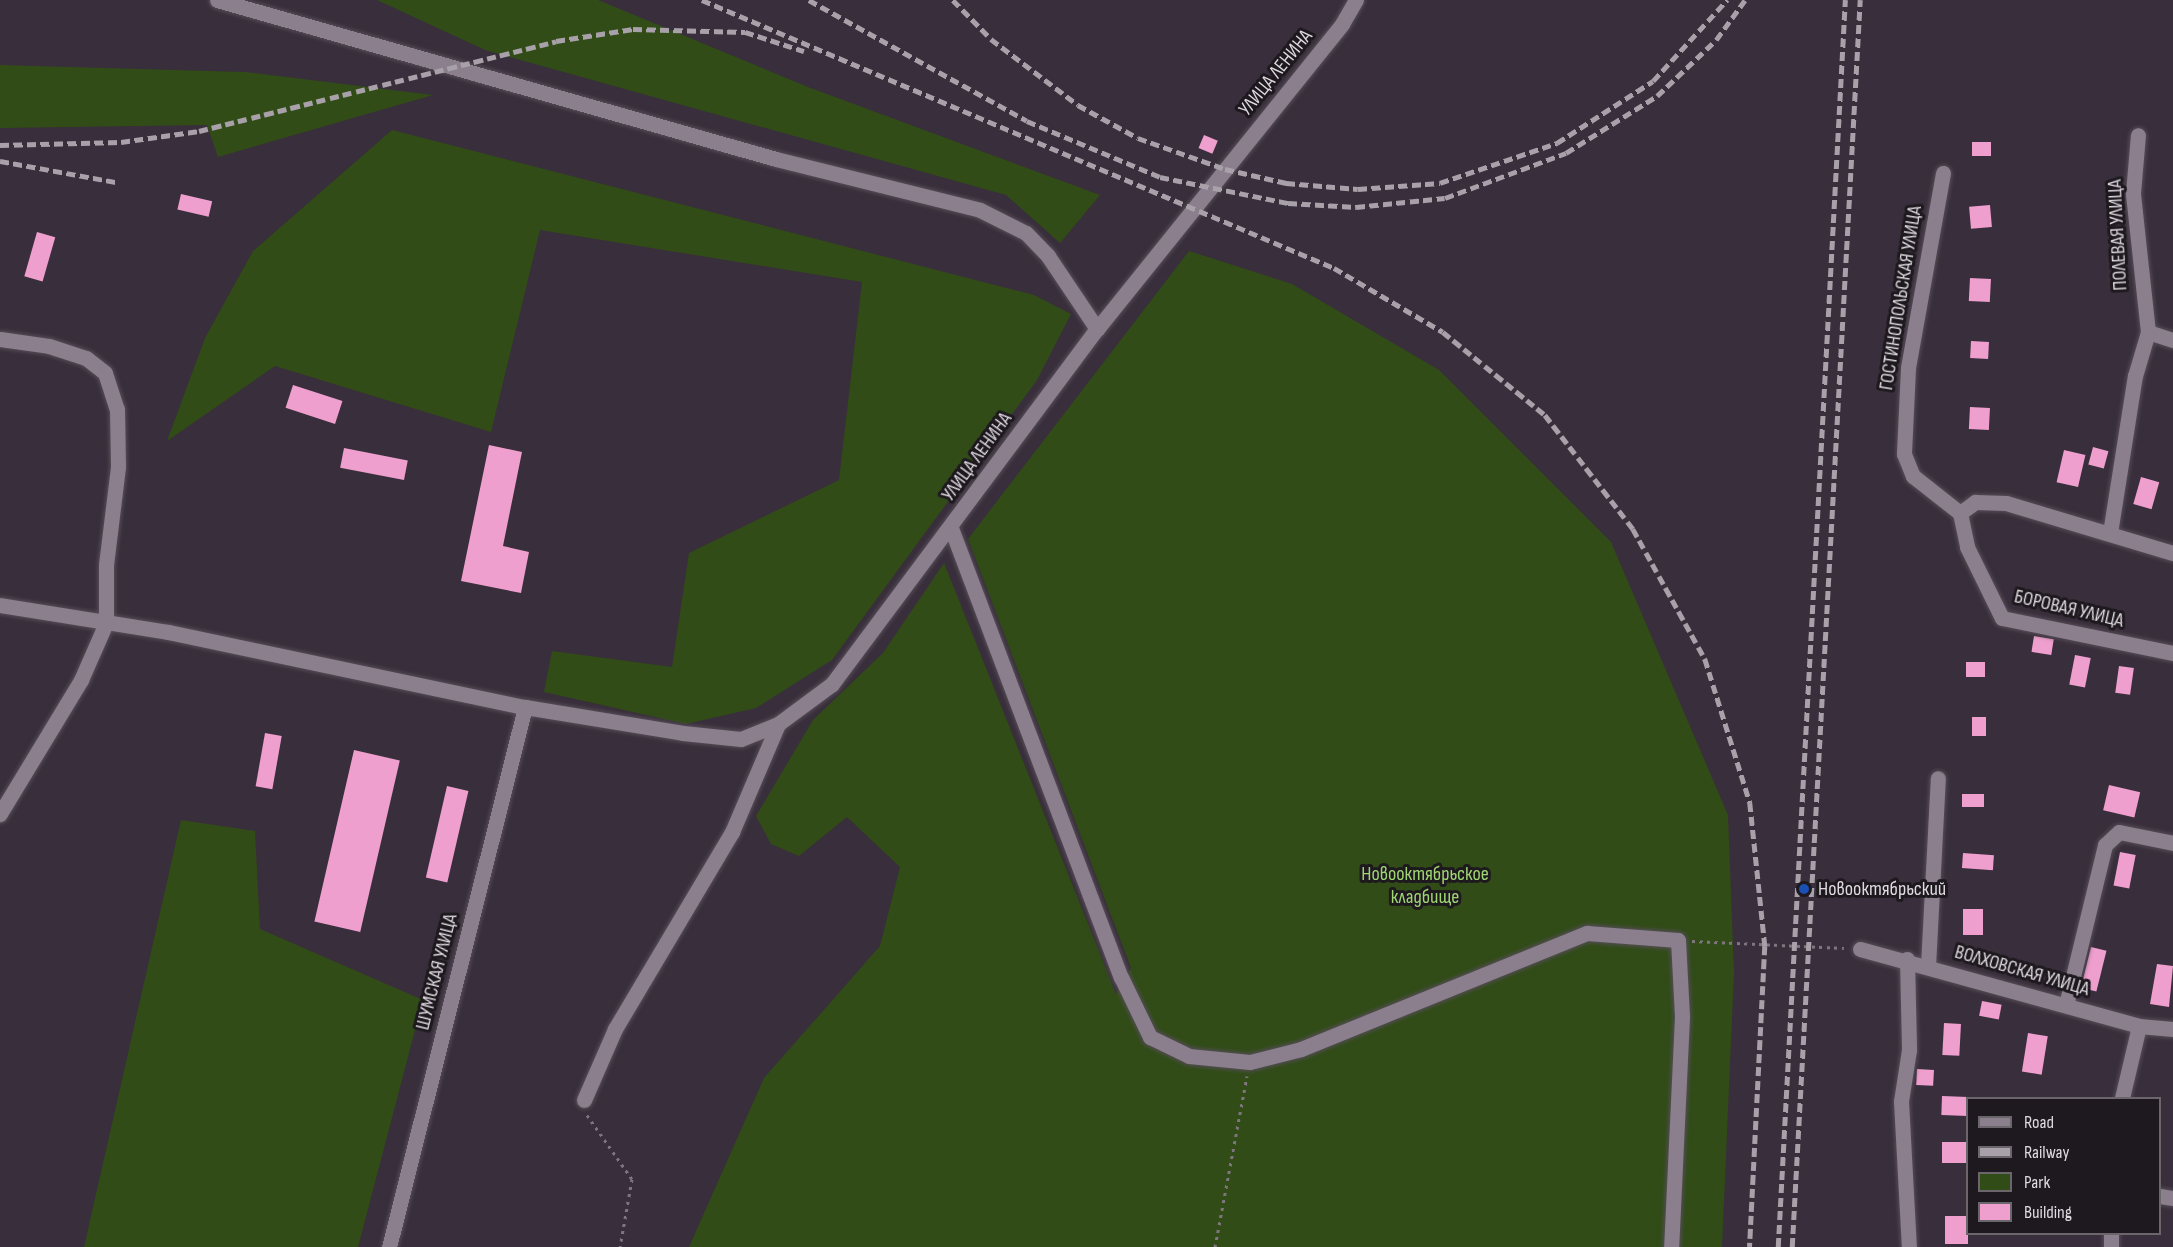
<!DOCTYPE html>
<html>
<head>
<meta charset="utf-8">
<style>
  body { margin:0 }
  #map { position:relative; width:2173px; height:1247px; overflow:hidden; background:#392e3b; font-family:"Sofia Sans Condensed",sans-serif }
  div>[style] { position:absolute }
  .green>* { inset:0; background:#314c17 }
  .building>* { inset:0; background:#ef9fcd; transform-origin:0 0 }
  .path>* { height:3px; margin-top:-1.5px; transform-origin:0; background:repeating-linear-gradient(90deg,#7e757f 0 3px,transparent 0 7.5px) }
  .roads { filter:drop-shadow(0 0 2px #554d57) drop-shadow(0 0 2px #554d57) }
  .minor>* { height:15px; margin:-7.5px; padding:0 7.5px; transform-origin:7.5px; border-radius:7.5px; background:#8b7f8d }
  .rail>* { height:4.5px; margin-top:-2.25px; transform-origin:0; background:repeating-linear-gradient(90deg,#a8a1aa 0 9px,transparent 0 13.5px) }
  .dots>* { width:16px; height:16px; translate:-50% -50%; box-sizing:border-box; border:3px solid #1d191e; border-radius:50% }
  span { translate:-50% -50%; white-space:nowrap; text-align:center; line-height:1.15; -webkit-text-stroke:6px #1d191e; paint-order:stroke }
  .street-label { font-size:20px; color:#dfd9e0 }
  .park-label { font-size:20px; color:#9fd572 }
  .poi-label { font-size:20px; color:#dfd9e0 }
  .left { translate:0 -50%; text-align:left }
  .legend { position:absolute; left:1966px; top:1097px; width:195px; height:138px; box-sizing:border-box; background:#1d191e; border:2px solid #6b666c; margin:0; padding:8px 10px; list-style:none; font-size:18px; color:#dfd9e0 }
  .legend li { display:flex; align-items:center; gap:12px; height:30px }
  .legend b { width:30px; border:2px solid #6b666c }
</style>
</head>
<body>
<div id="map">
  <div class="green">
    <i style="clip-path:polygon(377px 0,598px 0,808px 87px,1100px 195px,1060px 243px,1006px 195px,485px 50px)"></i>
    <i style="clip-path:polygon(0 65px,245px 72px,433px 95px,218px 157px,207px 125px,0 128px)"></i>
    <i style="clip-path:polygon(392px 130px,1034px 295px,1071px 314px,1037px 380px,832px 660px,756px 708px,686px 724px,544px 692px,552px 651px,672px 667px,689px 553px,839px 480px,862px 282px,540px 230px,491px 432px,275px 366px,167px 441px,205px 338px,253px 251px)"></i>
    <i style="clip-path:polygon(1189px 251px,1292px 284px,1439px 370px,1611px 542px,1728px 815px,1734px 973px,1722px 1247px,689px 1247px,764px 1078px,880px 946px,900px 867px,847px 817px,799px 856px,771px 844px,756px 816px,813px 720px,883px 653px,944px 563px,1116px 994px,1131px 968px,968px 539px)"></i>
    <i style="clip-path:polygon(181px 820px,255px 831px,260px 929px,423px 1000px,358px 1247px,84px 1247px)"></i>
  </div>
  <div class="building">
    <i style="left:1204px;top:135px;width:15px;height:14px;rotate:23deg"></i>
    <i style="left:1972px;top:142px;width:19px;height:14px"></i>
    <i style="left:181px;top:194px;width:32px;height:16px;rotate:13deg"></i>
    <i style="left:1990px;top:205px;width:22px;height:21px;rotate:85deg"></i>
    <i style="left:37px;top:232px;width:19px;height:46px;rotate:16deg"></i>
    <i style="left:1970px;top:278px;width:21px;height:23px;rotate:3deg"></i>
    <i style="left:1971px;top:341px;width:18px;height:17px;rotate:3deg"></i>
    <i style="left:293px;top:385px;width:52px;height:24px;rotate:18deg"></i>
    <i style="left:1970px;top:407px;width:20px;height:22px;rotate:3deg"></i>
    <i style="clip-path:polygon(489px 445px,522px 452px,503px 546px,529px 552px,521px 593px,461px 581px)"></i>
    <i style="left:2093px;top:447px;width:16px;height:18px;rotate:15deg"></i>
    <i style="left:344px;top:448px;width:65px;height:20px;rotate:11deg"></i>
    <i style="left:2064px;top:450px;width:22px;height:33px;rotate:13deg"></i>
    <i style="left:2141px;top:477px;width:19px;height:28px;rotate:16deg"></i>
    <i style="left:2034px;top:636px;width:20px;height:16px;rotate:9deg"></i>
    <i style="left:2075px;top:655px;width:16px;height:30px;rotate:11deg"></i>
    <i style="left:1966px;top:662px;width:19px;height:15px"></i>
    <i style="left:2119px;top:666px;width:15px;height:27px;rotate:8deg"></i>
    <i style="left:1972px;top:717px;width:14px;height:19px"></i>
    <i style="left:265px;top:733px;width:17px;height:54px;rotate:10deg"></i>
    <i style="left:354px;top:750px;width:47px;height:176px;rotate:13deg"></i>
    <i style="left:2109px;top:785px;width:32px;height:26px;rotate:13deg"></i>
    <i style="left:447px;top:786px;width:22px;height:94px;rotate:13deg"></i>
    <i style="left:1962px;top:794px;width:22px;height:13px"></i>
    <i style="left:2120px;top:852px;width:16px;height:34px;rotate:11deg"></i>
    <i style="left:1963px;top:853px;width:31px;height:15px;rotate:4deg"></i>
    <i style="left:1963px;top:909px;width:20px;height:26px"></i>
    <i style="left:2091px;top:947px;width:16px;height:42px;rotate:14deg"></i>
    <i style="clip-path:polygon(2157px 964px,2173px 966px,2169px 1007px,2150px 1004px)"></i>
    <i style="left:1982px;top:1001px;width:20px;height:15px;rotate:11deg"></i>
    <i style="left:1944px;top:1023px;width:17px;height:32px;rotate:3deg"></i>
    <i style="left:2028px;top:1033px;width:20px;height:39px;rotate:9deg"></i>
    <i style="left:1917px;top:1069px;width:17px;height:16px;rotate:3deg"></i>
    <i style="left:1942px;top:1096px;width:26px;height:19px;rotate:2deg"></i>
    <i style="left:1942px;top:1142px;width:26px;height:21px"></i>
    <i style="left:1945px;top:1216px;width:23px;height:28px"></i>
  </div>
  <div class="path">
    <i style="left:1692px;top:941px;width:152px;rotate:2.6deg"></i>
    <i style="left:587px;top:1115px;width:78px;rotate:54.9deg"></i>
    <i style="left:632px;top:1179px;width:69px;rotate:100deg"></i>
    <i style="left:1215px;top:1247px;width:174px;rotate:-79.4deg"></i>
  </div>
  <div class="roads">
    <div class="minor">
      <i style="left:217px;top:0;width:581px;rotate:15.88deg"></i>
      <i style="left:776px;top:159px;width:210px;rotate:14deg"></i>
      <i style="left:980px;top:210px;width:51px;rotate:26.6deg"></i>
      <i style="left:1026px;top:233px;width:32px;rotate:46deg"></i>
      <i style="left:1048px;top:256px;width:88px;rotate:56.1deg"></i>
      <i style="left:1943px;top:173px;width:198px;rotate:100.2deg"></i>
      <i style="left:1908px;top:368px;width:86px;rotate:92.7deg"></i>
      <i style="left:1904px;top:454px;width:24px;rotate:68deg"></i>
      <i style="left:1913px;top:476px;width:60px;rotate:38.2deg"></i>
      <i style="left:2148px;top:332px;width:26px;rotate:18deg"></i>
      <i style="left:0;top:339px;width:49px;rotate:8.1deg"></i>
      <i style="left:49px;top:346px;width:39px;rotate:18deg"></i>
      <i style="left:86px;top:358px;width:24px;rotate:38deg"></i>
      <i style="left:105px;top:373px;width:38px;rotate:72deg"></i>
      <i style="left:117px;top:409px;width:58px;rotate:89deg"></i>
      <i style="left:118px;top:467px;width:99px;rotate:97deg"></i>
      <i style="left:106px;top:565px;width:58px;rotate:90deg"></i>
      <i style="left:106px;top:623px;width:62px;rotate:113.7deg"></i>
      <i style="left:81px;top:680px;width:157px;rotate:121.2deg"></i>
      <i style="left:1960px;top:513px;width:35px;rotate:78deg"></i>
      <i style="left:1967px;top:547px;width:79px;rotate:63.8deg"></i>
      <i style="left:2002px;top:618px;width:175px;rotate:11.6deg"></i>
      <i style="left:1960px;top:513px;width:19px;rotate:-36deg"></i>
      <i style="left:1975px;top:502px;width:31px;rotate:2deg"></i>
      <i style="left:2006px;top:503px;width:174px;rotate:16.7deg"></i>
      <i style="left:951px;top:528px;width:480px;rotate:69.3deg"></i>
      <i style="left:1121px;top:977px;width:67px;rotate:64.2deg"></i>
      <i style="left:1150px;top:1037px;width:43px;rotate:26deg"></i>
      <i style="left:1189px;top:1056px;width:61px;rotate:5.6deg"></i>
      <i style="left:1250px;top:1062px;width:53px;rotate:-14.3deg"></i>
      <i style="left:1301px;top:1049px;width:309px;rotate:-22.1deg"></i>
      <i style="left:1587px;top:933px;width:91px;rotate:4.4deg"></i>
      <i style="left:1678px;top:940px;width:77px;rotate:87deg"></i>
      <i style="left:1682px;top:1017px;width:230px;rotate:92.7deg"></i>
      <i style="left:2110px;top:533px;width:159px;rotate:-81deg"></i>
      <i style="left:2135px;top:376px;width:46px;rotate:-73.5deg"></i>
      <i style="left:2148px;top:332px;width:140px;rotate:-96.2deg"></i>
      <i style="left:2133px;top:193px;width:58px;rotate:-85.1deg"></i>
      <i style="left:0;top:605px;width:170px;rotate:9.1deg"></i>
      <i style="left:168px;top:632px;width:365px;rotate:11.9deg"></i>
      <i style="left:525px;top:707px;width:160px;rotate:9.3deg"></i>
      <i style="left:683px;top:733px;width:58px;rotate:5.9deg"></i>
      <i style="left:741px;top:739px;width:40px;rotate:-22deg"></i>
      <i style="left:778px;top:724px;width:67px;rotate:-36.5deg"></i>
      <i style="left:832px;top:684px;width:443px;rotate:-53.3deg"></i>
      <i style="left:1097px;top:329px;width:391px;rotate:-51.2deg"></i>
      <i style="left:1342px;top:24px;width:28px;rotate:-60deg"></i>
      <i style="left:1860px;top:949px;width:289px;rotate:15.4deg"></i>
      <i style="left:2139px;top:1026px;width:34px;rotate:5deg"></i>
      <i style="left:1907px;top:959px;width:91px;rotate:88.7deg"></i>
      <i style="left:1909px;top:1050px;width:52px;rotate:98.9deg"></i>
      <i style="left:1901px;top:1101px;width:146px;rotate:86.9deg"></i>
      <i style="left:1928px;top:966px;width:188px;rotate:-87deg"></i>
      <i style="left:2066px;top:1005px;width:165px;rotate:-76.3deg"></i>
      <i style="left:2105px;top:845px;width:19px;rotate:-43deg"></i>
      <i style="left:2119px;top:832px;width:55px;rotate:11.5deg"></i>
      <i style="left:2122px;top:1098px;width:74px;rotate:-76.7deg"></i>
      <i style="left:584px;top:1100px;width:77px;rotate:-66.4deg"></i>
      <i style="left:615px;top:1029px;width:229px;rotate:-59.3deg"></i>
      <i style="left:732px;top:832px;width:117px;rotate:-66.9deg"></i>
      <i style="left:2160px;top:1196px;width:13px;rotate:9deg"></i>
      <i style="left:389px;top:1247px;width:557px;rotate:-75.86deg"></i>
      <i style="left:2111px;top:1247px;width:13px;rotate:-90deg"></i>
    </div>
  </div>
  <div class="rail">
    <i style="left:702px;top:0;width:686px;rotate:22.98deg"></i>
    <i style="left:1334px;top:268px;width:126px;rotate:30.4deg"></i>
    <i style="left:1443px;top:332px;width:132px;rotate:39.1deg"></i>
    <i style="left:1545px;top:415px;width:144px;rotate:52.3deg"></i>
    <i style="left:1633px;top:529px;width:149px;rotate:61deg"></i>
    <i style="left:1705px;top:659px;width:151px;rotate:72.6deg"></i>
    <i style="left:1750px;top:803px;width:144px;rotate:84deg"></i>
    <i style="left:1765px;top:946px;width:301px;rotate:92.9deg"></i>
    <i style="left:809px;top:0;width:249px;rotate:29deg"></i>
    <i style="left:1027px;top:121px;width:144px;rotate:22.8deg"></i>
    <i style="left:1160px;top:177px;width:131px;rotate:11.5deg"></i>
    <i style="left:1288px;top:203px;width:68px;rotate:3.4deg"></i>
    <i style="left:1356px;top:207px;width:89px;rotate:-5.8deg"></i>
    <i style="left:1445px;top:198px;width:129px;rotate:-20.4deg"></i>
    <i style="left:1566px;top:153px;width:107px;rotate:-32.1deg"></i>
    <i style="left:1657px;top:96px;width:81px;rotate:-43.5deg"></i>
    <i style="left:1716px;top:40px;width:49px;rotate:-54.1deg"></i>
    <i style="left:953px;top:0;width:54px;rotate:45.7deg"></i>
    <i style="left:991px;top:39px;width:109px;rotate:37.2deg"></i>
    <i style="left:1078px;top:105px;width:68px;rotate:28.8deg"></i>
    <i style="left:1138px;top:138px;width:92px;rotate:19.6deg"></i>
    <i style="left:1225px;top:169px;width:63px;rotate:12.9deg"></i>
    <i style="left:1286px;top:183px;width:72px;rotate:4.8deg"></i>
    <i style="left:1358px;top:189px;width:82px;rotate:-4.2deg"></i>
    <i style="left:1440px;top:183px;width:124px;rotate:-18.9deg"></i>
    <i style="left:1557px;top:143px;width:114px;rotate:-32.9deg"></i>
    <i style="left:1653px;top:81px;width:110px;rotate:-47.6deg"></i>
    <i style="left:0;top:145px;width:121px;rotate:-1.4deg"></i>
    <i style="left:121px;top:142px;width:79px;rotate:-8deg"></i>
    <i style="left:199px;top:131px;width:368px;rotate:-14.1deg"></i>
    <i style="left:556px;top:41px;width:78px;rotate:-8.9deg"></i>
    <i style="left:633px;top:29px;width:112px;rotate:1.5deg"></i>
    <i style="left:745px;top:32px;width:62px;rotate:17.9deg"></i>
    <i style="left:0;top:161px;width:118px;rotate:10.3deg"></i>
    <i style="left:1778px;top:1247px;width:1249px;rotate:-86.92deg"></i>
    <i style="left:1792px;top:1247px;width:1249px;rotate:-86.88deg"></i>
  </div>
  <div class="dots">
    <i style="left:1804px;top:889px;background:#1a4fb4"></i>
  </div>
  <div class="street-label">
    <span style="left:1276px;top:73px;rotate:-51deg">УЛИЦА ЛЕНИНА</span>
    <span style="left:2118px;top:235px;rotate:-93deg">ПОЛЕВАЯ УЛИЦА</span>
    <span style="left:1901px;top:298px;rotate:-81deg">ГОСТИНОПОЛЬСКАЯ УЛИЦА</span>
    <span style="left:977px;top:457px;rotate:-54deg">УЛИЦА ЛЕНИНА</span>
    <span style="left:2069px;top:609px;rotate:13deg">БОРОВАЯ УЛИЦА</span>
    <span style="left:2022px;top:971px;rotate:16deg">ВОЛХОВСКАЯ УЛИЦА</span>
    <span style="left:437px;top:972px;rotate:-76deg">ШУМСКАЯ УЛИЦА</span>
  </div>
  <div class="park-label">
    <span style="left:1425px;top:886px">Новооктябрьское<br>кладбище</span>
  </div>
  <div class="poi-label">
    <span class="left" style="left:1818px;top:889px">Новооктябрьский</span>
  </div>
  <ul class="legend">
  <li><b style="height:8px;background:#8b7f8d"></b>Road</li>
  <li><b style="height:8px;background:#a8a1aa"></b>Railway</li>
  <li><b style="height:16px;background:#314c17"></b>Park</li>
  <li><b style="height:16px;background:#ef9fcd"></b>Building</li>
  </ul>
</div>
</body>
</html>
